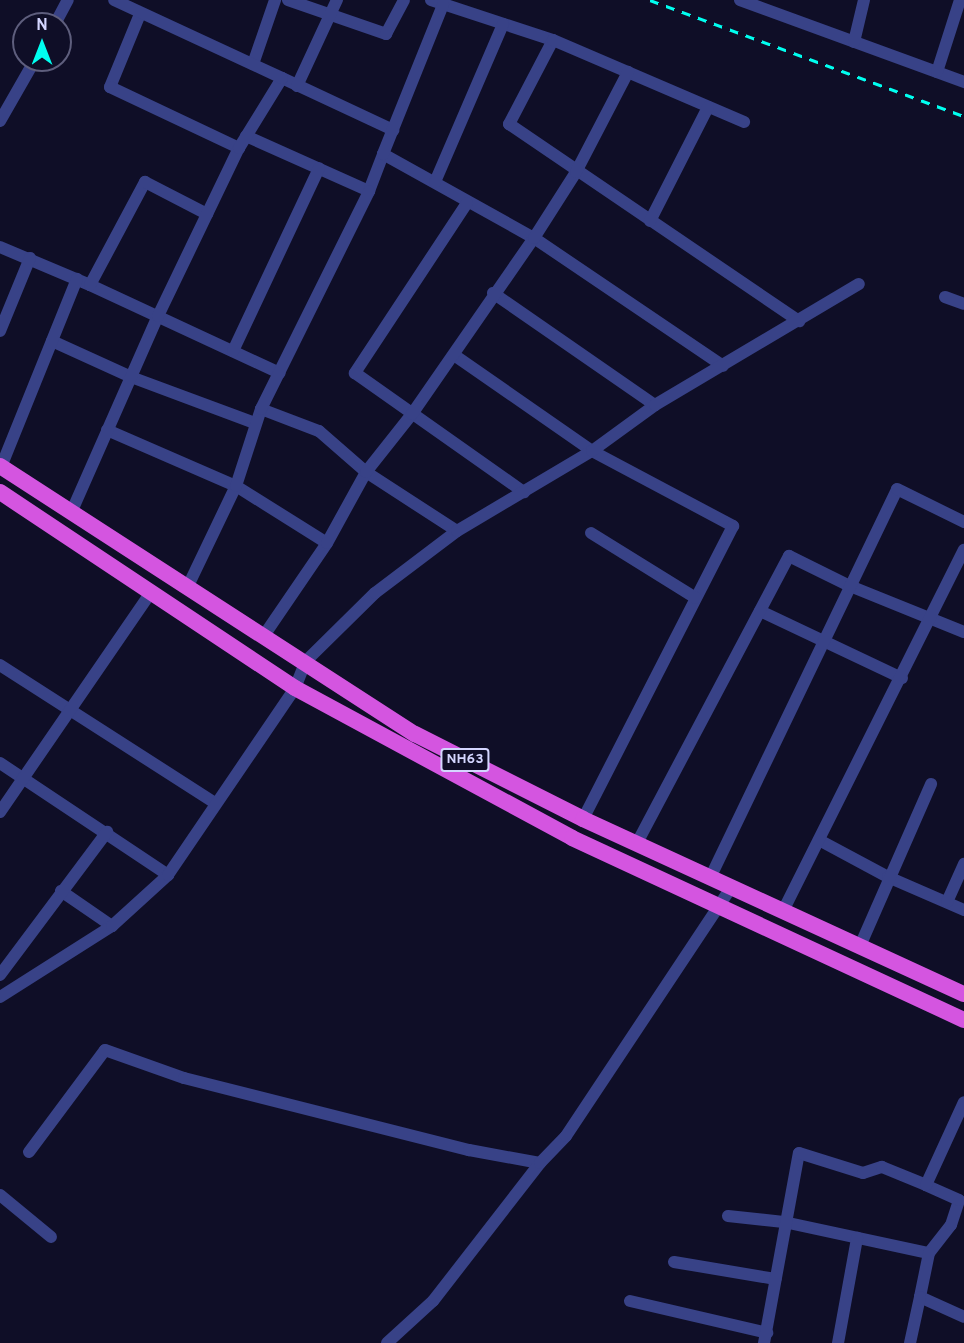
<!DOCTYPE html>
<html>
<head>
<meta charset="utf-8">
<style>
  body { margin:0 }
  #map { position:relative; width:964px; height:1343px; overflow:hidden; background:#0f0e27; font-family:Overpass,sans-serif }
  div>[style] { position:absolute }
  .minor>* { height:12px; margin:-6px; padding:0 6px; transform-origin:6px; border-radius:6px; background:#384287 }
  .tertiary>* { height:12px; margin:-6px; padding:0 6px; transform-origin:6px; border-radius:6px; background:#384287 }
  .trunk>* { height:16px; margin:-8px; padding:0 8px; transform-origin:8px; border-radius:8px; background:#d455e0 }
  .rail>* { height:3px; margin-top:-1.5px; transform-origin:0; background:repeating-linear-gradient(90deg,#00fff0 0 9px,transparent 0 17px) }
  span { translate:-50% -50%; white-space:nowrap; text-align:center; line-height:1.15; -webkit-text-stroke:4.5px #0f0e27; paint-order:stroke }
  .shield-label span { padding:2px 4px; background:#0f0e27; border:2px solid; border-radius:4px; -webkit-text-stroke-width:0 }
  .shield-label { font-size:14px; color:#d4d6ff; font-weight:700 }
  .north { position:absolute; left:12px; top:12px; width:60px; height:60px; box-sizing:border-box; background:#0f0e27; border:2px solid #5e5e7d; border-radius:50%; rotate:0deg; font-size:16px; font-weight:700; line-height:24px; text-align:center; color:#d4d6ff }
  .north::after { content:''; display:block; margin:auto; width:21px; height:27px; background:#00fff0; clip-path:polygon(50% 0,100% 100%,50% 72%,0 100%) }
</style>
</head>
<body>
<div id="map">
  <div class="minor">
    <i style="left:288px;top:0;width:104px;rotate:19.1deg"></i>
    <i style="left:386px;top:34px;width:38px;rotate:-62deg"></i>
    <i style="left:431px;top:0;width:128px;rotate:18.2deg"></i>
    <i style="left:553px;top:40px;width:95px;rotate:117.6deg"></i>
    <i style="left:509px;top:124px;width:351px;rotate:34.2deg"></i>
    <i style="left:740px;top:0;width:239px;rotate:20.1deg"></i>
    <i style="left:140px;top:14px;width:79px;rotate:112.3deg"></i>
    <i style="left:110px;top:87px;width:143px;rotate:25.3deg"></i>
    <i style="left:553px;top:40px;width:208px;rotate:23.2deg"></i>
    <i style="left:854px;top:42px;width:43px;rotate:-76.6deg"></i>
    <i style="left:253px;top:64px;width:68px;rotate:-71deg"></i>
    <i style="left:937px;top:72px;width:76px;rotate:-72.3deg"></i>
    <i style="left:282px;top:78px;width:123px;rotate:25.1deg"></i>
    <i style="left:297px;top:86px;width:95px;rotate:-65.1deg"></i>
    <i style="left:246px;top:136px;width:135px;rotate:24.1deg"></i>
    <i style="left:369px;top:191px;width:40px;rotate:-69deg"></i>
    <i style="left:383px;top:154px;width:173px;rotate:29.1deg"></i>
    <i style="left:534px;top:238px;width:228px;rotate:34.1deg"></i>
    <i style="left:383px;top:154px;width:161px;rotate:-68.1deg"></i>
    <i style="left:435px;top:182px;width:172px;rotate:-66.7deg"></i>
    <i style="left:467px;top:203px;width:204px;rotate:123.4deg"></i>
    <i style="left:355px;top:373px;width:207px;rotate:35.2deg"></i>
    <i style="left:650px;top:221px;width:128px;rotate:-63deg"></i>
    <i style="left:0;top:247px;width:98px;rotate:22.9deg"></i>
    <i style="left:90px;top:285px;width:209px;rotate:24.9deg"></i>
    <i style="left:90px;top:285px;width:117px;rotate:-61.9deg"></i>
    <i style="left:145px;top:182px;width:70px;rotate:27.3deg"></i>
    <i style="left:493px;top:293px;width:197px;rotate:34.7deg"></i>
    <i style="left:945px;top:297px;width:20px;rotate:20deg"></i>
    <i style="left:0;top:331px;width:79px;rotate:-67.7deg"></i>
    <i style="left:52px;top:341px;width:87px;rotate:24.5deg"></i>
    <i style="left:131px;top:377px;width:132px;rotate:20.4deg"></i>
    <i style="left:233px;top:351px;width:202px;rotate:-64.8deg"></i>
    <i style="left:454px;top:355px;width:168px;rotate:34.8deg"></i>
    <i style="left:592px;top:451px;width:160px;rotate:28deg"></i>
    <i style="left:733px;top:526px;width:329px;rotate:117.1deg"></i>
    <i style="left:261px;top:409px;width:62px;rotate:20.8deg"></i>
    <i style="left:319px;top:431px;width:62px;rotate:41.1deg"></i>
    <i style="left:366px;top:472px;width:108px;rotate:33deg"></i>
    <i style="left:107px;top:430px;width:141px;rotate:23.5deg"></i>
    <i style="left:236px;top:486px;width:107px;rotate:32.1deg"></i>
    <i style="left:1px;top:467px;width:203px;rotate:-68deg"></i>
    <i style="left:71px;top:513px;width:215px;rotate:-66.2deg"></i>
    <i style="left:158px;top:316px;width:187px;rotate:-64.3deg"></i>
    <i style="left:239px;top:148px;width:82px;rotate:-58.4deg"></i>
    <i style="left:282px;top:78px;width:185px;rotate:-155.1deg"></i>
    <i style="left:591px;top:533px;width:123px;rotate:31.8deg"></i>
    <i style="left:188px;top:586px;width:111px;rotate:-64.4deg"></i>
    <i style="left:236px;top:486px;width:81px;rotate:-72deg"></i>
    <i style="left:261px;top:409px;width:243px;rotate:-63.6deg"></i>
    <i style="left:760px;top:611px;width:157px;rotate:25.3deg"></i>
    <i style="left:265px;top:634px;width:110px;rotate:-55.7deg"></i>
    <i style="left:327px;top:543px;width:81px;rotate:-61.2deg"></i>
    <i style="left:366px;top:472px;width:74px;rotate:-51.6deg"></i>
    <i style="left:412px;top:414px;width:214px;rotate:-55.3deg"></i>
    <i style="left:534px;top:238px;width:78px;rotate:-57.5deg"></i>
    <i style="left:576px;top:172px;width:113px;rotate:-62.5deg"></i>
    <i style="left:0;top:665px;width:255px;rotate:32.7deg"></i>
    <i style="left:0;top:763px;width:202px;rotate:33.7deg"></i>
    <i style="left:0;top:812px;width:267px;rotate:-55.5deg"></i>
    <i style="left:819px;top:840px;width:78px;rotate:28.2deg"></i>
    <i style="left:888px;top:877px;width:83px;rotate:23.5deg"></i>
    <i style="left:637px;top:843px;width:325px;rotate:-62.1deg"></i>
    <i style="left:789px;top:556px;width:68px;rotate:26.2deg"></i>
    <i style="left:850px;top:586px;width:123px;rotate:22deg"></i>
    <i style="left:711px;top:876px;width:429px;rotate:-64.3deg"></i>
    <i style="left:897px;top:489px;width:75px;rotate:26.2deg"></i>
    <i style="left:61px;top:891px;width:62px;rotate:34.5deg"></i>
    <i style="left:947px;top:902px;width:42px;rotate:-65.9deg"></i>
    <i style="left:783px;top:911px;width:404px;rotate:-63.4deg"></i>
    <i style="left:860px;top:946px;width:177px;rotate:-66.3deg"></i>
    <i style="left:0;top:975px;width:179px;rotate:-53.2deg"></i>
    <i style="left:0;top:997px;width:133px;rotate:-32.4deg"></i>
    <i style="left:112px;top:926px;width:76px;rotate:-42.3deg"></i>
    <i style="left:168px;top:875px;width:226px;rotate:-55.8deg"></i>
    <i style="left:295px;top:688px;width:29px;rotate:-68deg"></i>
    <i style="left:306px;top:661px;width:97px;rotate:-44.6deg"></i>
    <i style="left:375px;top:593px;width:103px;rotate:-37.1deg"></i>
    <i style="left:457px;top:531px;width:157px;rotate:-30.7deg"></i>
    <i style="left:592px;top:451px;width:78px;rotate:-36.1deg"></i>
    <i style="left:655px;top:405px;width:237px;rotate:-30.7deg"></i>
    <i style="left:29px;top:1152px;width:127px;rotate:-53.3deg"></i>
    <i style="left:105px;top:1050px;width:84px;rotate:19.5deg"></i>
    <i style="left:184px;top:1078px;width:294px;rotate:14.2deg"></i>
    <i style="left:469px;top:1150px;width:72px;rotate:10.4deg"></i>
    <i style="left:0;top:1195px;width:66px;rotate:39.5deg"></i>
    <i style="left:728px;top:1216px;width:56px;rotate:6.1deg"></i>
    <i style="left:784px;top:1222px;width:148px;rotate:12.1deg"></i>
    <i style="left:929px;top:1253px;width:36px;rotate:-52deg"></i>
    <i style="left:951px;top:1225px;width:26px;rotate:-72deg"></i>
    <i style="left:959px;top:1200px;width:36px;rotate:-156deg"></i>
    <i style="left:929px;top:1253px;width:45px;rotate:101.6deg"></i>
    <i style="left:920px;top:1297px;width:48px;rotate:24.4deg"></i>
    <i style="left:674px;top:1262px;width:103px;rotate:9.5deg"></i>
    <i style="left:630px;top:1301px;width:141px;rotate:13.1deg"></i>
    <i style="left:764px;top:1343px;width:193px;rotate:-79.6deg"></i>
    <i style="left:799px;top:1153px;width:67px;rotate:17.4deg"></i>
    <i style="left:863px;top:1173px;width:20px;rotate:-18deg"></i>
    <i style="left:882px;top:1167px;width:48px;rotate:22.2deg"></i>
    <i style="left:926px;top:1185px;width:91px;rotate:-65.4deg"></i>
    <i style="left:838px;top:1343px;width:107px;rotate:-79.7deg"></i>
    <i style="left:910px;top:1343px;width:47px;rotate:-77.7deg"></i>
  </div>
  <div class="tertiary">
    <i style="left:55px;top:24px;width:27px;rotate:-62deg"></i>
    <i style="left:0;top:121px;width:70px;rotate:-60.2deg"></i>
    <i style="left:387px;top:1343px;width:62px;rotate:-42.4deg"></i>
    <i style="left:433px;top:1301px;width:175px;rotate:-52.2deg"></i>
    <i style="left:540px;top:1163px;width:37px;rotate:-46deg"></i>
    <i style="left:566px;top:1136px;width:300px;rotate:-56.4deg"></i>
  </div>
  <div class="trunk">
    <i style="left:0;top:466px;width:494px;rotate:32.9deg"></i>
    <i style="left:415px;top:734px;width:188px;rotate:26.8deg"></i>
    <i style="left:583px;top:819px;width:419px;rotate:24.7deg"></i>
    <i style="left:0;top:492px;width:354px;rotate:33.6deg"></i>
    <i style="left:295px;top:688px;width:315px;rotate:28.4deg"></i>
    <i style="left:572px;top:838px;width:432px;rotate:24.9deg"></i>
  </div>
  <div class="rail">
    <i style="left:650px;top:0;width:335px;rotate:20.3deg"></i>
  </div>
  <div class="shield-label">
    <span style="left:465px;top:760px">NH63</span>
  </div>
  <div class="north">N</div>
</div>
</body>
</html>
